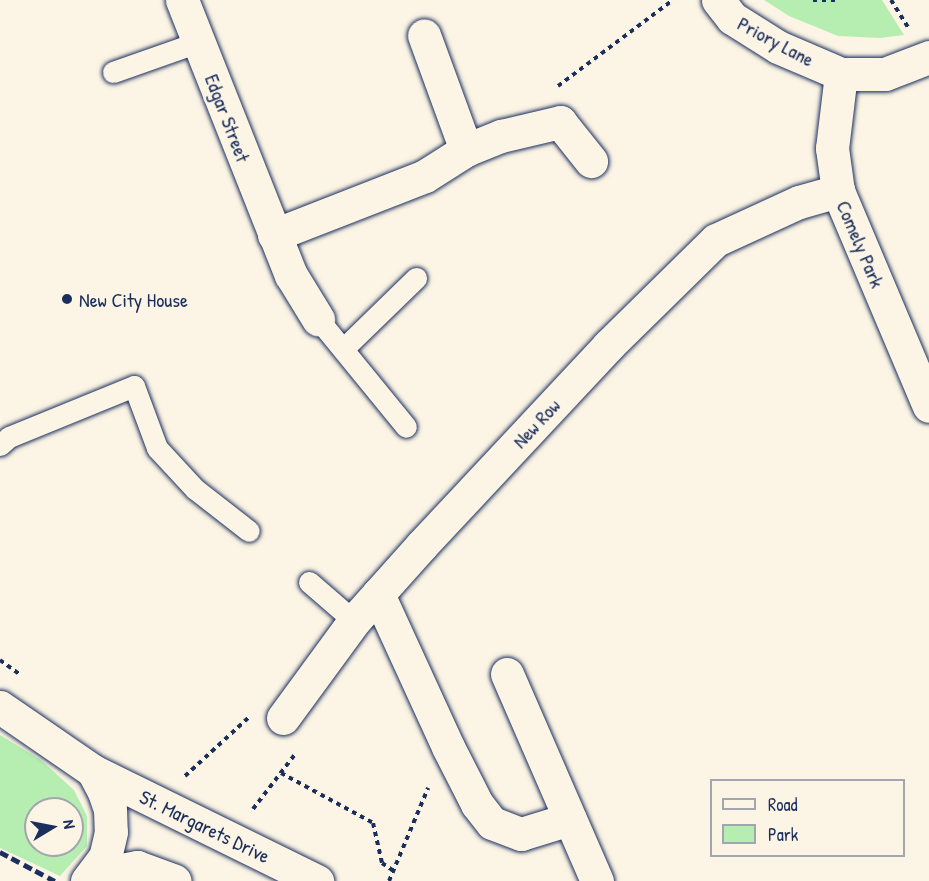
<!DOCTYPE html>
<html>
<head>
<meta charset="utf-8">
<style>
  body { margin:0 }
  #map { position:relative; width:929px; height:881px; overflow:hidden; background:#fcf5e5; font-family:"Patrick Hand",sans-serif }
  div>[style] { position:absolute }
  .green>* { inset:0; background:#b6eeb1 }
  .path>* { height:4px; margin-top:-2px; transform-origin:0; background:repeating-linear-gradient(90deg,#1b2f5e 0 4.5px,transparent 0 9px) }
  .roads { filter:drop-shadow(0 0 2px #1b2f5e) drop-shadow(0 0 2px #1b2f5e) }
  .lane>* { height:21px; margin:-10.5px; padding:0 10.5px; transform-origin:10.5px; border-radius:10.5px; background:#fcf5e5 }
  .street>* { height:33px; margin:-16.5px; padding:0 16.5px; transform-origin:16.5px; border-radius:16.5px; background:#fcf5e5 }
  .secondary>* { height:33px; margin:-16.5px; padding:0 16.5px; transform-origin:16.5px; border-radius:16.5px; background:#fcf5e5 }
  .primary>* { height:33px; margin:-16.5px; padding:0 16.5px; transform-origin:16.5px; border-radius:16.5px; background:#fcf5e5 }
  .rail>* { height:4.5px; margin-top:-2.25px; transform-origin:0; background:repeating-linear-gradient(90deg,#1b2f5e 0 9px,transparent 0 13.5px) }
  .dots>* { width:16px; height:16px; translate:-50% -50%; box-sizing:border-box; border:3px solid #fcf5e5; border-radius:50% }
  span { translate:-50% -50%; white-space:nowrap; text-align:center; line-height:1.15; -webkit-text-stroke:5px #fcf5e5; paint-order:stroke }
  .street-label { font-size:20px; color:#1b2f5e }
  .poi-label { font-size:20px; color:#1b2f5e }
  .left { translate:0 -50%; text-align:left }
  .legend { position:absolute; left:710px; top:779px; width:195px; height:78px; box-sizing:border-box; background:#fcf5e5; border:2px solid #a2a6af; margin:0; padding:8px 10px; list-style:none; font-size:18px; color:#1b2f5e }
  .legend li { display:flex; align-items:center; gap:12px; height:30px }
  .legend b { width:30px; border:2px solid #a2a6af }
  .north { position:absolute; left:24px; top:797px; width:60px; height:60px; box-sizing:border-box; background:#fcf5e5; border:2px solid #a2a6af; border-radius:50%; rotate:80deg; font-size:16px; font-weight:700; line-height:24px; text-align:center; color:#1b2f5e }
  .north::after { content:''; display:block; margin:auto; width:21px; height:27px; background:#1b2f5e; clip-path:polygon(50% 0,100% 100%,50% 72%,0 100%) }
</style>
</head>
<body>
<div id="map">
  <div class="green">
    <i style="clip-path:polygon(764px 0,882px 0,904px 35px,880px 38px,838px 36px,789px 16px)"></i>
    <i style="clip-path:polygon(evenodd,0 735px,41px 760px,74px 790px,87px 816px,87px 846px,60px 876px,0 848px,0 735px,36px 809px,72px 809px,72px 845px,36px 845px,36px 809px)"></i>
  </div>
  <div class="path">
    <i style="left:813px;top:0;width:27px"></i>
    <i style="left:891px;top:0;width:32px;rotate:58deg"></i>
    <i style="left:558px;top:86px;width:144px;rotate:-36.8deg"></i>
    <i style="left:0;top:660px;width:24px;rotate:36deg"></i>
    <i style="left:281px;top:773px;width:105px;rotate:28.5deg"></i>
    <i style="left:373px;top:823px;width:41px;rotate:77.3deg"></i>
    <i style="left:382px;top:863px;width:14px;rotate:34deg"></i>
    <i style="left:185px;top:776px;width:86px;rotate:-42.6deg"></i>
    <i style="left:253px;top:809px;width:71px;rotate:-52.5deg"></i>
    <i style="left:389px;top:881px;width:101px;rotate:-67.2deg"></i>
  </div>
  <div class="roads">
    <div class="lane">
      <i style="left:113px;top:72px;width:90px;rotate:-19.4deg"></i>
      <i style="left:318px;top:319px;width:139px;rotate:50.8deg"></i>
      <i style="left:343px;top:349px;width:102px;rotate:-44.2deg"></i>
      <i style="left:0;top:445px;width:12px;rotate:-42deg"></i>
      <i style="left:9px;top:437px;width:135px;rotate:-22.2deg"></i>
      <i style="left:134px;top:386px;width:66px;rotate:69.6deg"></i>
      <i style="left:157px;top:448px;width:56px;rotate:47.2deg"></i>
      <i style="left:195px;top:489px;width:68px;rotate:37.9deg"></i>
      <i style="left:309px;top:582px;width:60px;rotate:40.9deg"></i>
    </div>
    <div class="street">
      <i style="left:182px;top:0;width:296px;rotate:68.4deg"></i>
      <i style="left:291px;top:275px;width:52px;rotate:58.5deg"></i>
      <i style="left:841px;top:74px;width:75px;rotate:96.9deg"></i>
      <i style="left:832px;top:148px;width:43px;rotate:82.1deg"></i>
      <i style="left:838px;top:191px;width:233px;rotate:67.1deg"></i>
      <i style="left:466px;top:150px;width:38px;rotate:-22deg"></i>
      <i style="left:501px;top:136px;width:61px;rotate:-13.3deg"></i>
      <i style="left:560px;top:122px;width:50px;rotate:51.5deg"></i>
      <i style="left:274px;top:235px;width:162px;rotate:-21.3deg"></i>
      <i style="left:425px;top:176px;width:49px;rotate:-32.4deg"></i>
      <i style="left:466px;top:150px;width:122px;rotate:-110.1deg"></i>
      <i style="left:378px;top:594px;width:168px;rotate:65.4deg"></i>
      <i style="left:448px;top:747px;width:64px;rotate:63deg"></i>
      <i style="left:477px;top:804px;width:24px;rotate:52deg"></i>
      <i style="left:492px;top:823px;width:31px;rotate:21deg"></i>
      <i style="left:521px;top:834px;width:51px;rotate:-17deg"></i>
      <i style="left:507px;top:674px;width:226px;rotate:66.5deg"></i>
      <i style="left:283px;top:718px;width:120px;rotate:-53.8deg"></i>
      <i style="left:354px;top:621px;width:102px;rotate:-48.2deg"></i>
      <i style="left:422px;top:545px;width:272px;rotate:-46.9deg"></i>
      <i style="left:608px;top:346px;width:151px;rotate:-44.5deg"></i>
      <i style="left:716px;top:240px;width:91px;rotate:-24.6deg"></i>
      <i style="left:799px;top:202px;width:41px;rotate:-15.8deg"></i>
    </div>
    <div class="secondary">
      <i style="left:718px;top:0;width:23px;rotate:52deg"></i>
      <i style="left:732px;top:18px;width:54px;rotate:32.2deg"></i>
      <i style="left:778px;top:47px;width:69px;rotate:23.2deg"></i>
      <i style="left:841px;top:74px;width:44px"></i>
      <i style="left:885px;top:74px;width:47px;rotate:-21.1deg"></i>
    </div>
    <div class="primary">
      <i style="left:0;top:707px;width:113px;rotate:34.5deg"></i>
      <i style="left:93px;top:771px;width:24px;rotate:62deg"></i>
      <i style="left:104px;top:792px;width:18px;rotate:71deg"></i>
      <i style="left:110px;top:809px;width:23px;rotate:88deg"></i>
      <i style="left:111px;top:832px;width:26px;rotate:103deg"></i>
      <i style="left:105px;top:857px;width:30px;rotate:127deg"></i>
      <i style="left:93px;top:771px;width:250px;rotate:26.2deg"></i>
      <i style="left:94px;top:875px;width:44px;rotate:-10.5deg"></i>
      <i style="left:137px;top:867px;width:40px;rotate:20.2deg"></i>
    </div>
  </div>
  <div class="rail">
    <i style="left:0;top:852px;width:62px;rotate:27.8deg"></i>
  </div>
  <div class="dots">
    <i style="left:67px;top:299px;background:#1b2f5e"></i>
  </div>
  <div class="street-label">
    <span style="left:776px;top:41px;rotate:28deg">Priory Lane</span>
    <span style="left:228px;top:118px;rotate:69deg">Edgar Street</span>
    <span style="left:861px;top:244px;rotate:67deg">Comely Park</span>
    <span style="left:536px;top:423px;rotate:-47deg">New Row</span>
    <span style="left:205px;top:826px;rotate:26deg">St. Margarets Drive</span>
  </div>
  <div class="poi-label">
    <span class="left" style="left:79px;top:299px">New City House</span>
  </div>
  <ul class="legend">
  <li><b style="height:8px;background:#fcf5e5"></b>Road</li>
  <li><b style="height:16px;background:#b6eeb1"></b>Park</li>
  </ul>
  <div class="north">N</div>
</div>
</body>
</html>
